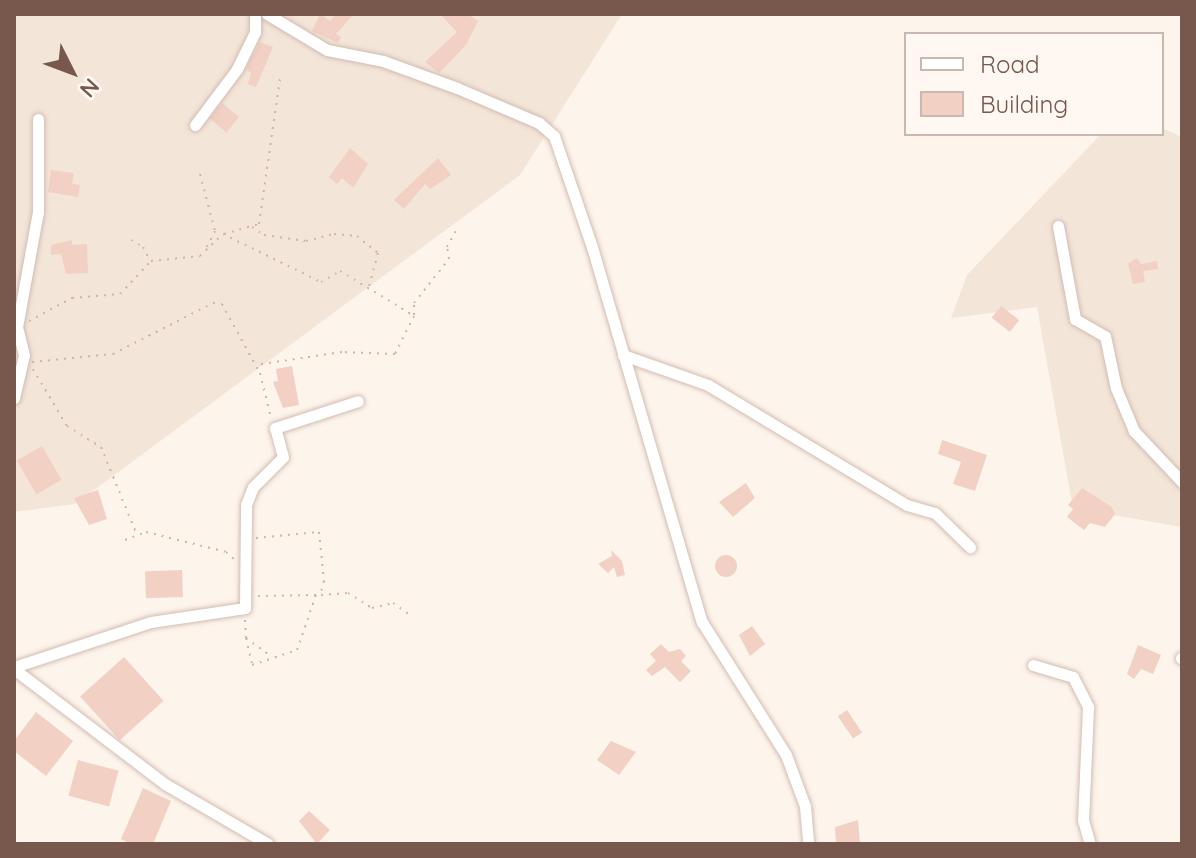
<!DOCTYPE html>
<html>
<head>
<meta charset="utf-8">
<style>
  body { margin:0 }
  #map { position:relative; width:1196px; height:858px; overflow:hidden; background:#fdf4eb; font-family:Quicksand,sans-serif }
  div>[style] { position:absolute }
  .residential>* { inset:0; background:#f4e5d9 }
  .building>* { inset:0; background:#f2d0c3; transform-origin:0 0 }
  .round { border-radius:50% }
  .path>* { height:2px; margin-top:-1px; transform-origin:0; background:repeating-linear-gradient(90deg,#d8b2a5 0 2px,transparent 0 8px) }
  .roads { filter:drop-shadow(0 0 2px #d2bcb2) drop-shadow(0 0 2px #d2bcb2) }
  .minor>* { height:11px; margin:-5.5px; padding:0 5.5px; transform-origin:5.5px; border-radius:5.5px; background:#fff }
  span { translate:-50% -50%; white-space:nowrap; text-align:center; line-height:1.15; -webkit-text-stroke:6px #fff8f2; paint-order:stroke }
  .frame { position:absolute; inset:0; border:16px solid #78574d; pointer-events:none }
  .legend { position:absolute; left:904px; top:32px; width:260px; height:104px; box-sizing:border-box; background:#fff8f2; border:2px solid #c9b8b0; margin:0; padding:10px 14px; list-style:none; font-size:24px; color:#78574d }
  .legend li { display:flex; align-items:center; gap:16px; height:40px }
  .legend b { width:40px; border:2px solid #c9b8b0 }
  .north { position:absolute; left:32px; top:32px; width:80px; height:80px; -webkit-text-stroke:6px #fff8f2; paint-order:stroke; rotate:132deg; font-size:22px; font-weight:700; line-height:32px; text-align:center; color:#78574d }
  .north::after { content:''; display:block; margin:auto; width:28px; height:36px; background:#78574d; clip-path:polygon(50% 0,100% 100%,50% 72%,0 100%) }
</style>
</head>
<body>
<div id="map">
  <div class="residential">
    <i style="clip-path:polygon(14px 14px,622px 14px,520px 175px,75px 504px,14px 512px)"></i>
    <i style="clip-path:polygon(1162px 128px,1182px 137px,1182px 527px,1073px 508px,1037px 307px,951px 318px,967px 275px,1101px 134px,1162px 134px)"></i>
  </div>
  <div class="building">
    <i style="clip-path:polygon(320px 14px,330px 21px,336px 14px,354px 14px,336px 34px,341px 37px,338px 43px,312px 31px)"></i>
    <i style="clip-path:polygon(440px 14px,467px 14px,478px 21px,466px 45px,439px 73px,425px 62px,457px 32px)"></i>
    <i style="clip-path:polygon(260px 42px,273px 47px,256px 87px,248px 84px,251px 73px,246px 69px)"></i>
    <i style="left:222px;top:103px;width:22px;height:20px;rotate:39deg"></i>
    <i style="clip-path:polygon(350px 148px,368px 164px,353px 188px,342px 178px,337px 184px,329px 177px)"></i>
    <i style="clip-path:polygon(438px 158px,451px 175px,430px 189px,425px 184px,404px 209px,394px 200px)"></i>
    <i style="clip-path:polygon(51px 170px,74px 173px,72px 184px,80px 185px,78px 197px,48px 192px)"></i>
    <i style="clip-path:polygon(72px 240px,72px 245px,87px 244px,88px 273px,66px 274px,61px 254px,51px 255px,51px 245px)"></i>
    <i style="clip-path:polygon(1137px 258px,1141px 264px,1157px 261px,1158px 269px,1143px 271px,1145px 282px,1133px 284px,1128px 264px)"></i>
    <i style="left:1001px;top:306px;width:23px;height:15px;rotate:38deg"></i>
    <i style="clip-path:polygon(292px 366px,299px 405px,283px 408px,273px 382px,278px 381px,276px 369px)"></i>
    <i style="clip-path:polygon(942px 440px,987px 455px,975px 491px,953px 484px,961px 462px,938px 454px)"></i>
    <i style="left:42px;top:446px;width:39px;height:29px;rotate:60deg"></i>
    <i style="clip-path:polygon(746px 483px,755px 498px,733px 517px,719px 502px)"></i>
    <i style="clip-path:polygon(1082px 488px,1112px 507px,1115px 514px,1105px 527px,1090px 523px,1084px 530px,1067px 517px,1073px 509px,1068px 505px)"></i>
    <i style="clip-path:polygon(98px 490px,107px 519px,89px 525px,74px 498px)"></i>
    <i style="clip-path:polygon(611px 550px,622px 561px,625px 575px,617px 577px,614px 567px,608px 573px,598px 564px,612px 556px)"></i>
    <i class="round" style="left:715px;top:555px;width:22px;height:22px"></i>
    <i style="left:182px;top:570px;width:27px;height:37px;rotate:88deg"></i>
    <i style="clip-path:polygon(752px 626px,765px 644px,750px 656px,739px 635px)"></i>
    <i style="clip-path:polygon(661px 644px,669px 652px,680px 649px,686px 656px,681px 661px,691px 671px,680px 682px,665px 667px,652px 676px,646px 670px,656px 661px,650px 654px)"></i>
    <i style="clip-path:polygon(1138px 645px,1161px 655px,1153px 674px,1141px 669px,1134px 679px,1127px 674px)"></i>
    <i style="left:124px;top:657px;width:59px;height:59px;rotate:48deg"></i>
    <i style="left:847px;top:710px;width:27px;height:11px;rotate:56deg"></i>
    <i style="clip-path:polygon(36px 712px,73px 741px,46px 776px,14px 751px,14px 741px)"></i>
    <i style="clip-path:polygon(611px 741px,636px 752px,619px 775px,597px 760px)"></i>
    <i style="left:78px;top:760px;width:42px;height:37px;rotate:15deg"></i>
    <i style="clip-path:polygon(143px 788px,171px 801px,153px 844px,131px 844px,121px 839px)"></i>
    <i style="clip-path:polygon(309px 811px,330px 830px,317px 844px,299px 821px)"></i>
    <i style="clip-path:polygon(858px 820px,860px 844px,836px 844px,835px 827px)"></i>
  </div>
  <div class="path">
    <i style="left:200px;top:174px;width:59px;rotate:75.3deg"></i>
    <i style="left:215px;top:231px;width:20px;rotate:117deg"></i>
    <i style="left:252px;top:227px;width:14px;rotate:34deg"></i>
    <i style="left:264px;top:235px;width:42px;rotate:8.1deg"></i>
    <i style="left:306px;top:241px;width:29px;rotate:-14deg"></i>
    <i style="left:334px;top:234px;width:23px;rotate:5deg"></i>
    <i style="left:357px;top:236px;width:27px;rotate:39deg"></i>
    <i style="left:378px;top:253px;width:35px;rotate:105deg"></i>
    <i style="left:224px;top:234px;width:36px;rotate:-16deg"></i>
    <i style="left:259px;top:224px;width:148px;rotate:-81.8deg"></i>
    <i style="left:131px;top:240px;width:14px;rotate:30deg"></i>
    <i style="left:143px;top:247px;width:15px;rotate:62deg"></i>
    <i style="left:414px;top:315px;width:12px;rotate:-90deg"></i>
    <i style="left:414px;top:303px;width:56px;rotate:-51.5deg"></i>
    <i style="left:449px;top:259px;width:12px;rotate:-99deg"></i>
    <i style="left:447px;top:247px;width:18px;rotate:-61deg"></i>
    <i style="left:29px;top:321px;width:49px;rotate:-28.1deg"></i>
    <i style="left:72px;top:298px;width:48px;rotate:-4.8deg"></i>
    <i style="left:120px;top:294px;width:45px;rotate:-46.8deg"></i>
    <i style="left:151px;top:261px;width:49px;rotate:-5.8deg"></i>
    <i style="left:200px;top:256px;width:32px;rotate:-44deg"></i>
    <i style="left:223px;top:234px;width:109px;rotate:26.1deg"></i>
    <i style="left:321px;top:282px;width:22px;rotate:-30deg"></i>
    <i style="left:340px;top:271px;width:87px;rotate:31.3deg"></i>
    <i style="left:414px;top:316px;width:42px;rotate:116.6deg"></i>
    <i style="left:395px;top:354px;width:53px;rotate:-177.8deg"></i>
    <i style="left:342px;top:352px;width:88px;rotate:171.5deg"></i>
    <i style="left:32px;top:362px;width:81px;rotate:-5.6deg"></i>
    <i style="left:113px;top:354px;width:112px;rotate:-27deg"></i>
    <i style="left:213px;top:303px;width:9px;rotate:6deg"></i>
    <i style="left:222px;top:304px;width:79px;rotate:61.2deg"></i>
    <i style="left:260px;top:373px;width:46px;rotate:76.3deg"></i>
    <i style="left:33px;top:369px;width:66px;rotate:59.2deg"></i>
    <i style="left:67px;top:426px;width:40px;rotate:32deg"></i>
    <i style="left:101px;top:447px;width:95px;rotate:67.8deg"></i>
    <i style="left:256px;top:538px;width:63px;rotate:-5.4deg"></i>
    <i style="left:319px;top:532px;width:49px;rotate:84.2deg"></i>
    <i style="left:324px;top:581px;width:15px;rotate:106deg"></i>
    <i style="left:125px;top:540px;width:22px;rotate:-21deg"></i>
    <i style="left:146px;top:532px;width:82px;rotate:14deg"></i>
    <i style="left:226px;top:552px;width:12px;rotate:42deg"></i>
    <i style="left:321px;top:595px;width:27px;rotate:-4deg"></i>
    <i style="left:348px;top:593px;width:28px;rotate:32deg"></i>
    <i style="left:372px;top:608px;width:22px;rotate:-13deg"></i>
    <i style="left:393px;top:603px;width:19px;rotate:35deg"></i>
    <i style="left:245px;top:620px;width:18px;rotate:87deg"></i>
    <i style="left:246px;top:638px;width:32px;rotate:36deg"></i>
    <i style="left:246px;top:638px;width:28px;rotate:77deg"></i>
    <i style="left:252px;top:665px;width:47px;rotate:-18.4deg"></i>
    <i style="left:297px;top:650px;width:58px;rotate:-70.9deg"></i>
    <i style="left:316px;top:595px;width:59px;rotate:179deg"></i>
  </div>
  <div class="roads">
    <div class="minor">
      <i style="left:267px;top:14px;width:70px;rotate:31deg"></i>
      <i style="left:327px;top:50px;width:57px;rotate:11.1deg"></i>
      <i style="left:383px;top:61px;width:79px;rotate:20deg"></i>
      <i style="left:457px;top:88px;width:89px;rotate:23.1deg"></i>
      <i style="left:539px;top:123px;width:20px;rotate:41deg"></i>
      <i style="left:554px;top:136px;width:117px;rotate:71.1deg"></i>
      <i style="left:592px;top:247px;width:391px;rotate:73.7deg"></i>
      <i style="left:702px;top:622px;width:157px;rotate:57.7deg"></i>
      <i style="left:786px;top:755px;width:54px;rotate:69.6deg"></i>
      <i style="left:805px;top:806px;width:38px;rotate:85deg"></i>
      <i style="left:195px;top:125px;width:70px;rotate:-53.1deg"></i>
      <i style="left:237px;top:69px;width:41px;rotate:-64.1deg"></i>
      <i style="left:255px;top:32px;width:18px;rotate:-90deg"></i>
      <i style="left:1058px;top:226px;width:95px;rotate:79.6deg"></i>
      <i style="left:1075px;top:319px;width:34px;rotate:30deg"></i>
      <i style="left:1105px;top:336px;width:53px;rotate:78.1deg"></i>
      <i style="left:1116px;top:388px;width:47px;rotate:67.3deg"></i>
      <i style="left:1134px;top:431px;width:70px;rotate:46.7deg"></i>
      <i style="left:623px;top:355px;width:90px;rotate:19.4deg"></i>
      <i style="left:708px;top:385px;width:232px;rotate:31.1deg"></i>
      <i style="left:907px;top:505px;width:29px;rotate:16deg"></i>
      <i style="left:935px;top:513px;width:49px;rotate:44.2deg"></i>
      <i style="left:14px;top:398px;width:44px;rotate:-76.9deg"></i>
      <i style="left:24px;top:355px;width:29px;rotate:-104deg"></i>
      <i style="left:17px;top:327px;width:117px;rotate:-79.7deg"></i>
      <i style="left:38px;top:212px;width:93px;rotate:-90deg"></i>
      <i style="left:1181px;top:658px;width:1px;rotate:45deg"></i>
      <i style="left:1033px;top:665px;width:42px;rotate:16.7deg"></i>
      <i style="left:1073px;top:677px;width:34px;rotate:63deg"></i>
      <i style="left:1088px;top:707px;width:113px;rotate:92.5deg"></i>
      <i style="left:1083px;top:820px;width:25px;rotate:74deg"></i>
      <i style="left:14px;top:667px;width:144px;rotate:-18.2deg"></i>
      <i style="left:151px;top:622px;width:95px;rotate:-8.5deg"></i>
      <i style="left:245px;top:608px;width:103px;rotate:-89.4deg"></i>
      <i style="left:246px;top:505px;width:19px;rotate:-69deg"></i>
      <i style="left:253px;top:487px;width:42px;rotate:-45deg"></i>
      <i style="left:283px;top:457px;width:30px;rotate:-105deg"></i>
      <i style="left:275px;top:428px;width:87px;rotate:-18deg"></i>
      <i style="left:14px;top:669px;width:190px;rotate:37.3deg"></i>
      <i style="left:165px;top:784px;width:119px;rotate:30.2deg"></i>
    </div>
  </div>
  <div class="frame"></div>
  <ul class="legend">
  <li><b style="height:10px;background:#fff"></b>Road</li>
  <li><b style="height:22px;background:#f2d0c3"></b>Building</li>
  </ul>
  <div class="north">N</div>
</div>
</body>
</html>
